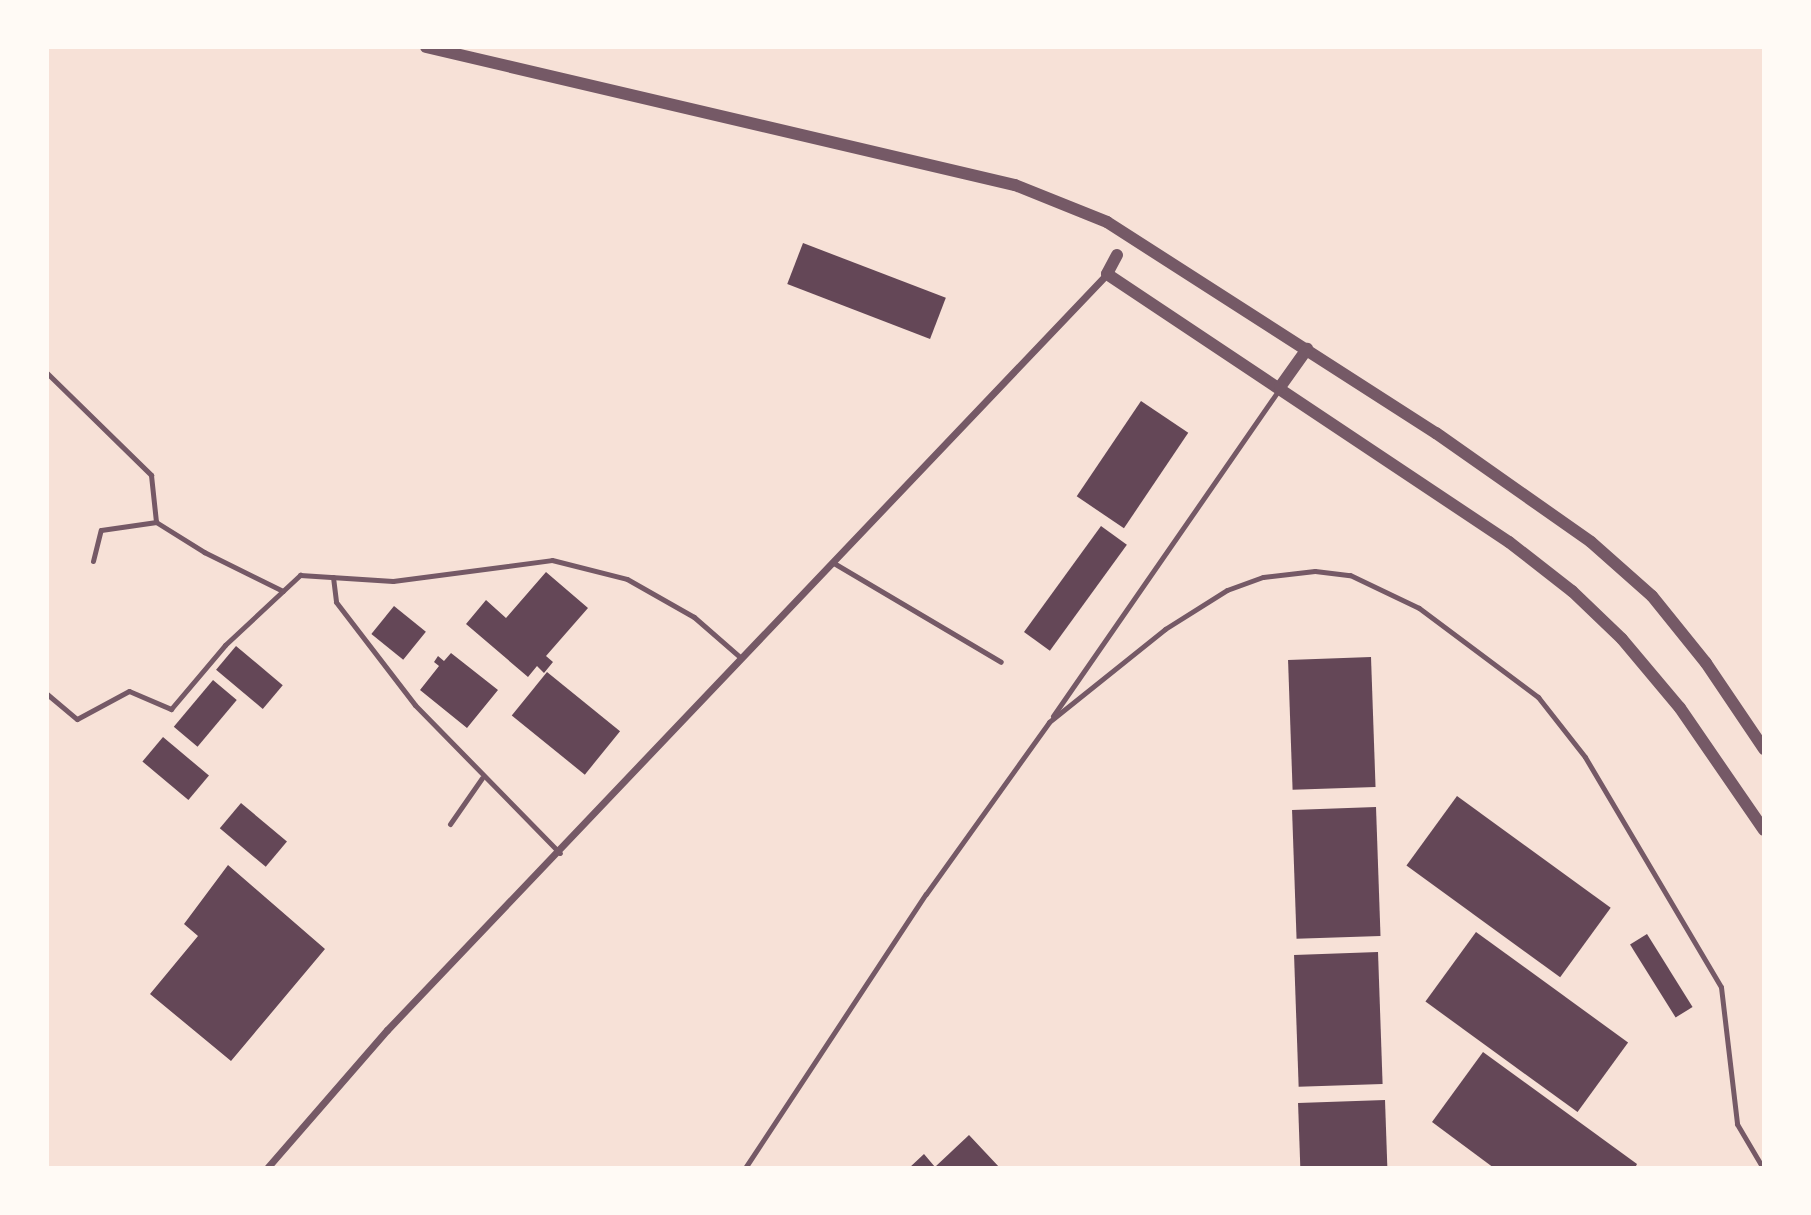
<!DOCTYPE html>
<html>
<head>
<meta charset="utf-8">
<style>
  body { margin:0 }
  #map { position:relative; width:1811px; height:1215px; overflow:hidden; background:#f7e1d7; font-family:Barlow,sans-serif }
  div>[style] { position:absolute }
  .building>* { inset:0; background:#644757; transform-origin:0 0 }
  .service>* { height:5px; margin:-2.5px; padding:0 2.5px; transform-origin:2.5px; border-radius:2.5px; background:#755966 }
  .minor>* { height:7px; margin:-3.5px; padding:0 3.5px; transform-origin:3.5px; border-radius:3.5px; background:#755966 }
  .tertiary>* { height:12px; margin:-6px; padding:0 6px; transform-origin:6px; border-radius:6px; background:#755966 }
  span { translate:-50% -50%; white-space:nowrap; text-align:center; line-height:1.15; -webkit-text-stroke:6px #fffaf5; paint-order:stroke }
  .frame { position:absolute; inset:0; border:49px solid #fffaf5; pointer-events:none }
</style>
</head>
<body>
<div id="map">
  <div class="building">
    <i style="left:803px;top:243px;width:153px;height:44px;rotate:21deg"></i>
    <i style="left:1141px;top:401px;width:57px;height:115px;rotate:34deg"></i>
    <i style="left:1101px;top:526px;width:32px;height:131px;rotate:36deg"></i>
    <i style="clip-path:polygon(546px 572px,588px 608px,546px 656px,553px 662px,544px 673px,537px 666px,528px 677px,466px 624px,486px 600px,506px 618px)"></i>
    <i style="left:394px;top:606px;width:41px;height:36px;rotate:39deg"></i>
    <i style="left:236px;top:646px;width:61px;height:31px;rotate:40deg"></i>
    <i style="clip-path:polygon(451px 653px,498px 690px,467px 728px,420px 690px,439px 666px,434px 662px,438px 656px,444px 661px)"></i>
    <i style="left:1371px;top:657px;width:130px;height:83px;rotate:88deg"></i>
    <i style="left:547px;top:672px;width:94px;height:56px;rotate:39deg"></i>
    <i style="left:213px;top:680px;width:31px;height:61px;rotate:40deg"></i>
    <i style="left:163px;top:737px;width:60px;height:32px;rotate:40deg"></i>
    <i style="left:1457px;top:796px;width:190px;height:86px;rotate:36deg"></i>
    <i style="left:241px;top:803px;width:60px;height:33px;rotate:40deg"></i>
    <i style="left:1376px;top:807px;width:129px;height:84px;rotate:88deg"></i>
    <i style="clip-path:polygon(228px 865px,325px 949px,231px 1061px,150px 994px,198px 936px,184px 924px)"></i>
    <i style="left:1476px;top:932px;width:188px;height:86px;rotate:36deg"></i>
    <i style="left:1647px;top:934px;width:86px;height:20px;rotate:58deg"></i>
    <i style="left:1378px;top:952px;width:132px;height:84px;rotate:88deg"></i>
    <i style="clip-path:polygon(1483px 1052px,1637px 1164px,1635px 1168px,1494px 1168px,1432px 1122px)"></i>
    <i style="left:1385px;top:1100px;width:68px;height:87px;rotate:88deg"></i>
    <i style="clip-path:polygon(969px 1135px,1000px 1168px,909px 1168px,924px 1154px,935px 1167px)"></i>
  </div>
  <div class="service">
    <i style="left:47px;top:373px;width:146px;rotate:44.4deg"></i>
    <i style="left:151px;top:475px;width:47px;rotate:83.9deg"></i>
    <i style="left:156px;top:522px;width:57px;rotate:32deg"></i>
    <i style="left:204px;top:552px;width:88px;rotate:26.3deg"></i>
    <i style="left:93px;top:561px;width:32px;rotate:-76deg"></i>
    <i style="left:101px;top:530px;width:56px;rotate:-8.3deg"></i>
    <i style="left:832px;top:562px;width:196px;rotate:30.6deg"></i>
    <i style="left:333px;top:577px;width:25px;rotate:83deg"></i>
    <i style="left:336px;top:602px;width:130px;rotate:52.5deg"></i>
    <i style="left:415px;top:705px;width:207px;rotate:45.6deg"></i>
    <i style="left:47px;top:694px;width:39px;rotate:40deg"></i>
    <i style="left:77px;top:719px;width:59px;rotate:-28.3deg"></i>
    <i style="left:129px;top:691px;width:46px;rotate:23.2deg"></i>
    <i style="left:171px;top:709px;width:84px;rotate:-49.8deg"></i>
    <i style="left:225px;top:645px;width:103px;rotate:-43deg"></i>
    <i style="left:300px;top:575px;width:93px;rotate:3.7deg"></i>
    <i style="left:393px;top:581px;width:160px;rotate:-7.5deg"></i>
    <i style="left:552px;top:560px;width:77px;rotate:14.2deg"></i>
    <i style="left:627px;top:579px;width:77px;rotate:29.6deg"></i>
    <i style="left:694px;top:617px;width:61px;rotate:41deg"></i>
    <i style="left:1053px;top:716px;width:397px;rotate:-55.3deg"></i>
    <i style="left:450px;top:824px;width:56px;rotate:-55.2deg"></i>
    <i style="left:745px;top:1168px;width:328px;rotate:-56.6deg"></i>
    <i style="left:926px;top:894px;width:211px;rotate:-54.4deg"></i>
    <i style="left:1049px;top:722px;width:149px;rotate:-38.7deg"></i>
    <i style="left:1165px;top:629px;width:73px;rotate:-32.2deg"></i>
    <i style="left:1227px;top:590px;width:38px;rotate:-20deg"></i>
    <i style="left:1263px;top:577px;width:52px;rotate:-6.6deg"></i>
    <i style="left:1315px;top:571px;width:35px;rotate:7deg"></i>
    <i style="left:1350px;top:575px;width:76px;rotate:25.6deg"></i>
    <i style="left:1419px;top:608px;width:149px;rotate:36.8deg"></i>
    <i style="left:1538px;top:697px;width:76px;rotate:51.9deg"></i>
    <i style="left:1585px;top:757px;width:267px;rotate:59.4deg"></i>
    <i style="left:1721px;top:987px;width:138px;rotate:83.3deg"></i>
    <i style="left:1737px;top:1124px;width:51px;rotate:59.4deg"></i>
  </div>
  <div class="minor">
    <i style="left:267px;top:1168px;width:183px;rotate:-49deg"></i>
    <i style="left:387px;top:1030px;width:1044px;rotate:-46.4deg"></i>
  </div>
  <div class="tertiary">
    <i style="left:426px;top:47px;width:605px;rotate:13.19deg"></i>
    <i style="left:1015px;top:185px;width:99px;rotate:21.9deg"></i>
    <i style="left:1107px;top:222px;width:391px;rotate:32.7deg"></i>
    <i style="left:1436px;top:433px;width:189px;rotate:35.1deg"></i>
    <i style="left:1591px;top:542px;width:81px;rotate:41.5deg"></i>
    <i style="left:1652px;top:596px;width:86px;rotate:51.1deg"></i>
    <i style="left:1706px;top:663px;width:104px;rotate:56deg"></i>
    <i style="left:1117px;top:255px;width:21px;rotate:118deg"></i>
    <i style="left:1107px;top:274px;width:483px;rotate:33.7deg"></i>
    <i style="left:1509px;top:542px;width:80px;rotate:37.9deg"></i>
    <i style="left:1572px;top:591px;width:69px;rotate:43.8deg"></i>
    <i style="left:1622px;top:639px;width:90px;rotate:50deg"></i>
    <i style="left:1680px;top:708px;width:148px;rotate:55.5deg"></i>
    <i style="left:1280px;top:387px;width:47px;rotate:-54.6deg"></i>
  </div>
  <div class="frame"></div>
</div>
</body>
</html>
